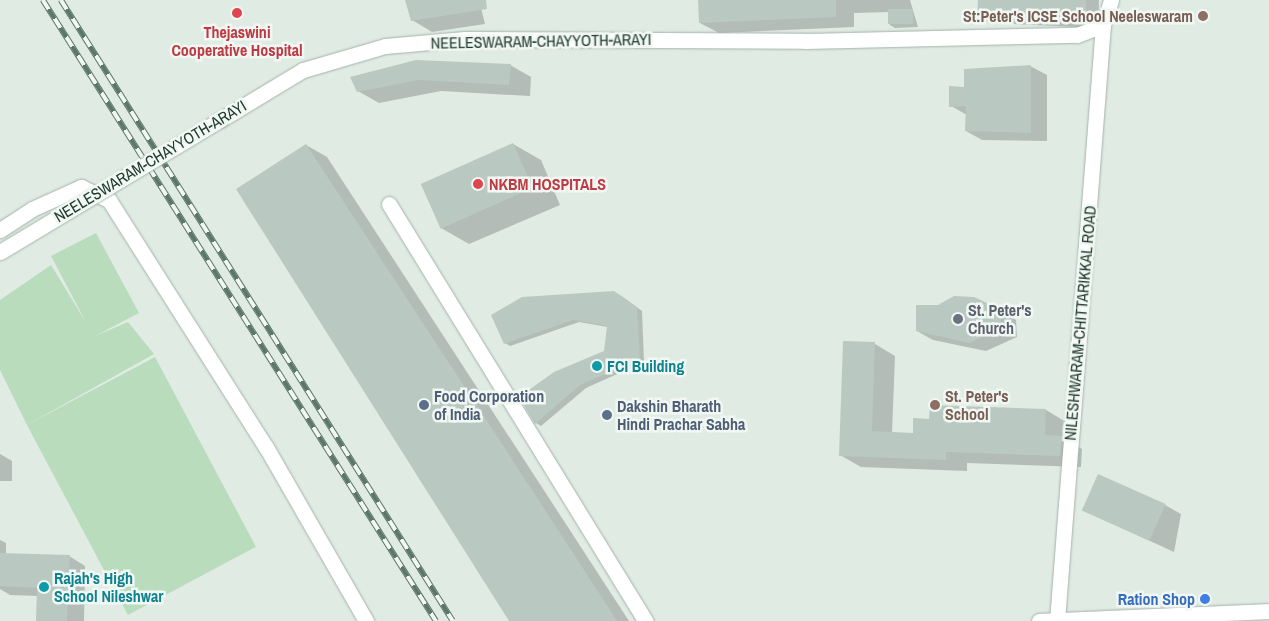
<!DOCTYPE html>
<html>
<head>
<meta charset="utf-8">
<style>
  body { margin:0 }
  #map { position:relative; width:1269px; height:621px; overflow:hidden; background:#e0ebe4; font-family:"Archivo Narrow",sans-serif }
  div>[style] { position:absolute }
  .green>* { inset:0; background:#b9dcbd; transform-origin:0 0 }
  .shadow>* { inset:0; background:#0003 }
  .building>* { inset:0; background:#b9c8c0; transform-origin:0 0 }
  .roads { filter:drop-shadow(0 0 1px #a3b3aa) drop-shadow(0 0 1px #a3b3aa) }
  .street>* { height:15px; margin:-7.5px; padding:0 7.5px; transform-origin:7.5px; border-radius:7.5px; background:#fff }
  .secondary>* { height:15px; margin:-7.5px; padding:0 7.5px; transform-origin:7.5px; border-radius:7.5px; background:#fff }
  .rail>* { height:5.5px; margin-top:-2.75px; transform-origin:0; background:repeating-linear-gradient(90deg,#f1f7f3 0 11px,#5c766b 0 22px); box-sizing:border-box; border-block:1px solid #5c766b }
  .bridges { filter:drop-shadow(0 0 1px #a2b9ad) drop-shadow(0 0 1px #a2b9ad) }
  .secondary-bridge>* { height:15px; margin:-7.5px; padding:0 7.5px; transform-origin:7.5px; border-radius:7.5px; background:#fff }
  .dots>* { width:14px; height:14px; translate:-50% -50%; box-sizing:border-box; border:2px solid #f1f7f3; border-radius:50% }
  span { translate:-50% -50%; white-space:nowrap; text-align:center; line-height:1.15; -webkit-text-stroke:5px #f1f7f3; paint-order:stroke }
  .education-label { font-size:16px; color:#785e54; font-weight:700 }
  .right { translate:-100% -50%; text-align:right }
  .left { translate:0 -50%; text-align:left }
  .health-label { font-size:16px; color:#be3a42; font-weight:700 }
  .street-label { font-size:16px; color:#213b30 }
  .worship-label { font-size:16px; color:#5b616d; font-weight:700 }
  .culture-label { font-size:16px; color:#0d838f; font-weight:700 }
  .service-label { font-size:16px; color:#4e5e75; font-weight:700 }
  .shop-label { font-size:16px; color:#366cbe; font-weight:700 }
</style>
</head>
<body>
<div id="map">
  <div class="green">
    <i style="clip-path:polygon(96px 233px,139px 313px,95px 336px,128px 322px,154px 354px,27px 425px,0 370px,0 300px,51px 265px,87px 324px,51px 256px)"></i>
    <i style="left:155px;top:357px;width:215px;height:145px;rotate:62deg"></i>
  </div>
  <div class="shadow">
    <i style="clip-path:polygon(406px 0,479px 0,485px 24px,432px 32px,412px 20px)"></i>
    <i style="clip-path:polygon(699px 0,910px 0,918px 27px,895px 28px,890px 25px,889px 12px,854px 13px,854px 27px,719px 33px,700px 23px)"></i>
    <i style="clip-path:polygon(979px 0,1099px 0,1098px 28px,991px 23px,978px 16px)"></i>
    <i style="clip-path:polygon(510px 65px,531px 77px,530px 96px,441px 91px,379px 103px,358px 91px,352px 77px)"></i>
    <i style="clip-path:polygon(1030px 66px,1047px 75px,1047px 141px,982px 140px,966px 131px,967px 115px,951px 106px)"></i>
    <i style="clip-path:polygon(513px 144px,541px 160px,560px 205px,469px 244px,441px 228px)"></i>
    <i style="clip-path:polygon(306px 145px,327px 157px,629px 621px,511px 621px)"></i>
    <i style="clip-path:polygon(620px 295px,642px 311px,644px 362px,586px 388px,541px 426px,536px 423px,521px 398px,605px 352px,608px 327px,579px 322px,510px 346px,505px 343px)"></i>
    <i style="clip-path:polygon(1000px 310px,1016px 320px,1017px 337px,986px 351px,933px 340px,917px 331px)"></i>
    <i style="clip-path:polygon(875px 344px,895px 356px,892px 433px,914px 434px,930px 420px,1046px 410px,1066px 422px,1066px 439px,1082px 449px,1081px 467px,967px 463px,967px 471px,861px 467px,840px 455px)"></i>
    <i style="clip-path:polygon(0 454px,12px 461px,12px 481px,0 481px)"></i>
    <i style="clip-path:polygon(1165px 505px,1181px 514px,1174px 552px,1083px 510px)"></i>
    <i style="clip-path:polygon(0 540px,6px 543px,6px 554px,69px 556px,85px 566px,84px 621px,37px 621px,38px 596px,10px 595px,0 589px)"></i>
  </div>
  <div class="building">
    <i style="clip-path:polygon(405px 0,486px 0,487px 9px,411px 21px)"></i>
    <i style="clip-path:polygon(698px 0,836px 0,836px 17px,699px 23px)"></i>
    <i style="clip-path:polygon(978px 0,1086px 0,1086px 22px,1021px 22px,977px 17px)"></i>
    <i style="left:913px;top:9px;width:15px;height:25px;rotate:90deg"></i>
    <i style="clip-path:polygon(416px 60px,511px 64px,509px 85px,419px 80px,357px 92px,350px 77px)"></i>
    <i style="clip-path:polygon(1031px 65px,1031px 133px,965px 131px,966px 106px,949px 107px,949px 86px,964px 87px,964px 69px)"></i>
    <i style="left:513px;top:143px;width:49px;height:101px;rotate:66deg"></i>
    <i style="clip-path:polygon(306px 144px,562px 536px,617px 621px,509px 621px,236px 189px)"></i>
    <i style="clip-path:polygon(614px 291px,637px 307px,640px 359px,580px 385px,535px 424px,519px 397px,554px 372px,604px 351px,607px 326px,573px 320px,504px 344px,491px 315px,522px 297px)"></i>
    <i style="clip-path:polygon(954px 296px,974px 297px,1000px 309px,1002px 328px,969px 343px,916px 331px,916px 305px,938px 305px)"></i>
    <i style="clip-path:polygon(843px 341px,875px 342px,872px 431px,913px 433px,913px 418px,929px 419px,930px 405px,1046px 409px,1045px 435px,1062px 436px,1060px 456px,946px 452px,946px 460px,839px 456px)"></i>
    <i style="left:1098px;top:474px;width:74px;height:40px;rotate:24deg"></i>
    <i style="clip-path:polygon(0 553px,70px 555px,67px 621px,36px 621px,37px 588px,0 586px)"></i>
  </div>
  <div class="roads">
    <div class="street">
      <i style="left:389px;top:204px;width:490px;rotate:58.4deg"></i>
      <i style="left:0;top:230px;width:38px;rotate:-33deg"></i>
      <i style="left:32px;top:209px;width:54px;rotate:-24.2deg"></i>
      <i style="left:81px;top:187px;width:31px;rotate:25deg"></i>
      <i style="left:109px;top:200px;width:293px;rotate:57.6deg"></i>
      <i style="left:266px;top:447px;width:201px;rotate:60.1deg"></i>
      <i style="left:1039px;top:621px;width:230px;rotate:-2.5deg"></i>
    </div>
    <div class="secondary">
      <i style="left:220px;top:120px;width:97px;rotate:-31.1deg"></i>
      <i style="left:303px;top:70px;width:85px;rotate:-16.3deg"></i>
      <i style="left:385px;top:46px;width:80px;rotate:-5deg"></i>
      <i style="left:465px;top:39px;width:340px;rotate:0.3deg"></i>
      <i style="left:805px;top:41px;width:272px;rotate:-1.3deg"></i>
      <i style="left:1077px;top:35px;width:28px;rotate:-21deg"></i>
      <i style="left:1057px;top:621px;width:598px;rotate:-85.59deg"></i>
      <i style="left:1103px;top:25px;width:26px;rotate:-72deg"></i>
    </div>
  </div>
  <div class="rail">
    <i style="left:43px;top:0;width:735px;rotate:57.67deg"></i>
    <i style="left:61px;top:0;width:734px;rotate:57.74deg"></i>
  </div>
  <div class="bridges">
    <div class="secondary-bridge">
      <i style="left:0;top:252px;width:257px;rotate:-31deg"></i>
    </div>
  </div>
  <div class="dots">
    <i style="left:237px;top:13px;background:#e0444e"></i>
    <i style="left:1203px;top:16px;background:#8d6e63"></i>
    <i style="left:478px;top:184px;background:#e0444e"></i>
    <i style="left:958px;top:319px;background:#6b7280"></i>
    <i style="left:597px;top:366px;background:#0f9aa8"></i>
    <i style="left:424px;top:405px;background:#5c6f8a"></i>
    <i style="left:935px;top:405px;background:#8d6e63"></i>
    <i style="left:607px;top:415px;background:#5c6f8a"></i>
    <i style="left:44px;top:587px;background:#0f9aa8"></i>
    <i style="left:1205px;top:599px;background:#3f7fe0"></i>
  </div>
  <div class="education-label">
    <span class="right" style="left:1193px;top:16px">St:Peter's ICSE School Neeleswaram</span>
    <span class="left" style="left:945px;top:405px">St. Peter's<br>School</span>
  </div>
  <div class="health-label">
    <span style="left:237px;top:41px">Thejaswini<br>Cooperative Hospital</span>
    <span class="left" style="left:489px;top:184px">NKBM HOSPITALS</span>
  </div>
  <div class="street-label">
    <span style="left:541px;top:41px;rotate:-1deg">NEELESWARAM-CHAYYOTH-ARAYI</span>
    <span style="left:150px;top:161px;rotate:-31deg">NEELESWARAM-CHAYYOTH-ARAYI</span>
    <span style="left:1080px;top:323px;rotate:-85deg">NILESHWARAM-CHITTARIKKAL ROAD</span>
  </div>
  <div class="worship-label">
    <span class="left" style="left:968px;top:319px">St. Peter's<br>Church</span>
  </div>
  <div class="culture-label">
    <span class="left" style="left:607px;top:366px">FCI Building</span>
    <span class="left" style="left:54px;top:587px">Rajah's High<br>School Nileshwar</span>
  </div>
  <div class="service-label">
    <span class="left" style="left:434px;top:405px">Food Corporation<br>of India</span>
    <span class="left" style="left:617px;top:415px">Dakshin Bharath<br>Hindi Prachar Sabha</span>
  </div>
  <div class="shop-label">
    <span class="right" style="left:1195px;top:599px">Ration Shop</span>
  </div>
</div>
</body>
</html>
